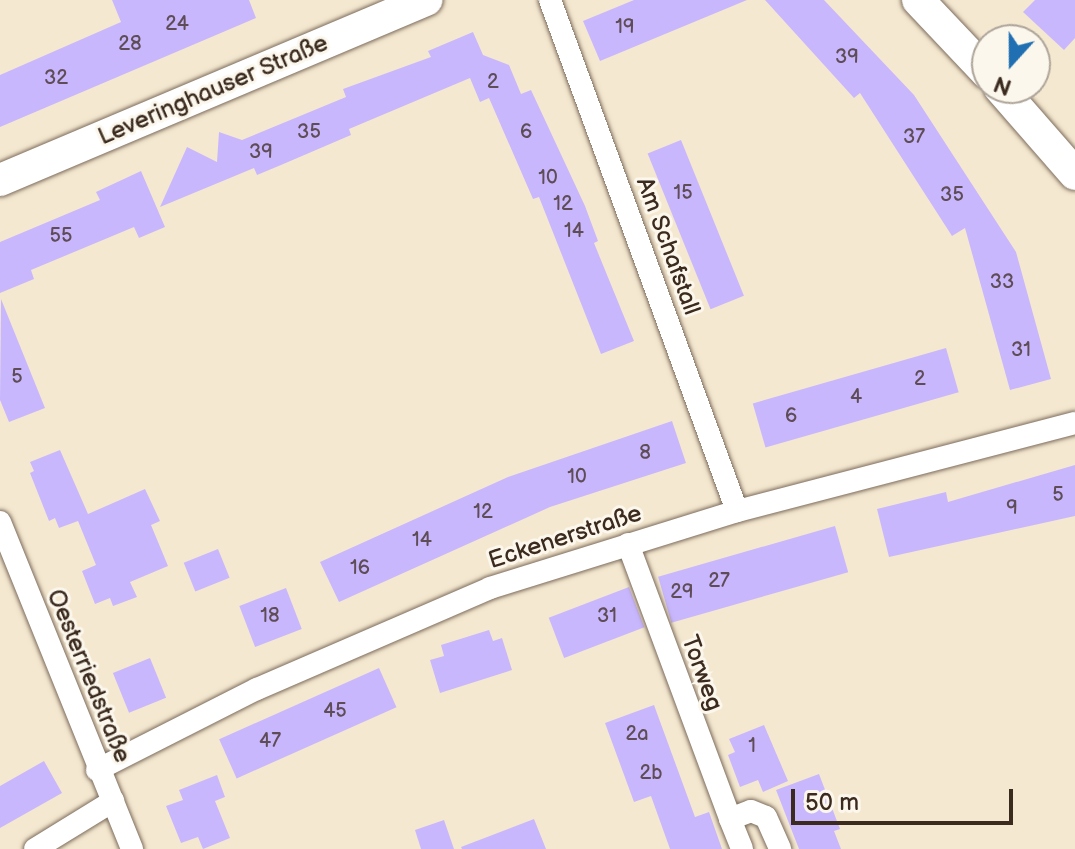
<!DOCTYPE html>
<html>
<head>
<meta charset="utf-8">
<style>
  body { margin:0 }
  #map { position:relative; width:1075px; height:849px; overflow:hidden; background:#f5e8d0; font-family:"Balsamiq Sans",sans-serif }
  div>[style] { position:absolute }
  .building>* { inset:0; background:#c9b7fe; transform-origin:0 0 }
  .roads { filter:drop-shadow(0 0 2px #7c6c5c) drop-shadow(0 0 2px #7c6c5c) }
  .street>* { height:22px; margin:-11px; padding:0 11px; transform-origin:11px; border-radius:11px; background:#fff }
  .secondary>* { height:32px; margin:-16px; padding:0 16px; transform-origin:16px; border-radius:16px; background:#fff }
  span { translate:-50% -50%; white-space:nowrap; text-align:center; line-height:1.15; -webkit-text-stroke:6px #fbf7ec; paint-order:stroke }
  .number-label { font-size:20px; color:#5e4d56 }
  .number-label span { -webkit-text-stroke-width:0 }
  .street-label { font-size:24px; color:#3b2a1e }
  .north { position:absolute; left:971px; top:24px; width:80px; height:80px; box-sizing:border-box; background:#fbf7ec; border:2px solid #aea59a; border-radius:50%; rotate:201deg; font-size:22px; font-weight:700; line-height:32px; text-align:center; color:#3b2a1e }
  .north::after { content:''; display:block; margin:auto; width:28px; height:36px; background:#1f6fb2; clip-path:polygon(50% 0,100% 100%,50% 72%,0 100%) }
  .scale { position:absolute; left:791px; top:789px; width:222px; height:36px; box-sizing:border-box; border:4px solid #3b2a1e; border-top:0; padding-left:10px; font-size:24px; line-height:28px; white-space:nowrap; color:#3b2a1e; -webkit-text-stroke:6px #fbf7ec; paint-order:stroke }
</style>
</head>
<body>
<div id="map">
  <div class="building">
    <i style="clip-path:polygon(112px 0,249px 0,256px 18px,0 127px,0 75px,121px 22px)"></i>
    <i style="clip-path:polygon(634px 0,747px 0,600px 61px,583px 21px)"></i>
    <i style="clip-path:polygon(765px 0,824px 0,914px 95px,1016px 252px,1051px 379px,1010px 390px,965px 228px,952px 236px,860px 93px,854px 98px)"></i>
    <i style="clip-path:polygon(1035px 0,1075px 0,1075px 38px,1064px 50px,1023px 12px)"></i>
    <i style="clip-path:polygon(473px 32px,483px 55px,509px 65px,521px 94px,531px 90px,585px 206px,598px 241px,594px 243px,634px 341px,601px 354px,539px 197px,533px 199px,489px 98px,480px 102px,470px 78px,349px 129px,351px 135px,281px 165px,257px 175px,254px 168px,160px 207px,187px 147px,217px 162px,219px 132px,242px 140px,346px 97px,343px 89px,431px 57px,428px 51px)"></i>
    <i style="left:681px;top:140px;width:168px;height:36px;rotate:68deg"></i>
    <i style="clip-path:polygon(141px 171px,165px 227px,139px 238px,134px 227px,31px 270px,34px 279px,0 293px,0 242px,100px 200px,96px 192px)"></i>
    <i style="clip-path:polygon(1px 299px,45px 408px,9px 422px,0 400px)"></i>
    <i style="left:946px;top:348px;width:46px;height:201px;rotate:74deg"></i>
    <i style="clip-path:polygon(672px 421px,686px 463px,550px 507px,339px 602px,320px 562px,508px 477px)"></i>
    <i style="clip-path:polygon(60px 450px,88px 514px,145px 489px,160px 521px,151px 525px,168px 566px,130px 582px,137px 597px,113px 606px,110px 598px,95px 604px,82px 571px,96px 565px,78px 521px,59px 528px,55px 518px,49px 521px,30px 473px,34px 471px,30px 462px)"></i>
    <i style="clip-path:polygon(1075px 465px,1075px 516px,889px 557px,877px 509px,946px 492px,948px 502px)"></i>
    <i style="left:835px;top:526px;width:48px;height:184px;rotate:74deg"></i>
    <i style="left:218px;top:549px;width:31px;height:37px;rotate:68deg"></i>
    <i style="left:629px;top:587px;width:43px;height:86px;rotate:69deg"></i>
    <i style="left:286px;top:588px;width:44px;height:50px;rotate:69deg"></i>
    <i style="clip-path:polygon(489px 630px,493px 641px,502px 638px,512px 670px,440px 693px,430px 660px,444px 656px,441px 645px)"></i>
    <i style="left:150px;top:658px;width:43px;height:40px;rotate:68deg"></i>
    <i style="left:379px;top:668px;width:43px;height:175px;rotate:66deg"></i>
    <i style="clip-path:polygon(654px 705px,695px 817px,709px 812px,722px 849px,670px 849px,651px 796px,634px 802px,605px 723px)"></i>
    <i style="clip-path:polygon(764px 725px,788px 781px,763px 792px,758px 780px,740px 787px,728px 755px,735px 752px,729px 739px)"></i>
    <i style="clip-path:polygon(44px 761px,62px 793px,0 828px,0 786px)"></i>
    <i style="clip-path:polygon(819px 774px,840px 829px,834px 831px,841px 849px,799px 849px,776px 790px)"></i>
    <i style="clip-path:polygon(217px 775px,225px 797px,215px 801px,230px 838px,203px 849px,198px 837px,181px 843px,166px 806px,183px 800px,179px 790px)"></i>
    <i style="clip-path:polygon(534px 819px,546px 849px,462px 849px,461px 847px)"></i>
    <i style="clip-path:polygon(444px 820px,454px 849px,421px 849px,415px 830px)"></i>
  </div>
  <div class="roads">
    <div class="street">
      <i style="left:550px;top:0;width:544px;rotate:69.9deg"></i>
      <i style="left:0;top:522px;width:353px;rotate:68deg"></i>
      <i style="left:628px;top:544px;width:293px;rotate:69.6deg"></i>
      <i style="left:730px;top:819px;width:22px;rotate:-21deg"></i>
      <i style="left:751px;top:811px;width:16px;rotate:22deg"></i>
      <i style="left:766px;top:817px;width:35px;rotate:66deg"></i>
      <i style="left:97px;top:770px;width:179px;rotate:-26.9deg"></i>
      <i style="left:257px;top:689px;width:254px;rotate:-23.4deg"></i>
      <i style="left:490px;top:588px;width:259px;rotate:-17.3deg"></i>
      <i style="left:737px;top:511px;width:349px;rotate:-14.6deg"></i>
      <i style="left:730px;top:819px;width:32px;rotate:68deg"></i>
      <i style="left:35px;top:849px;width:92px;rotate:-31.6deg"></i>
    </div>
    <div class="secondary">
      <i style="left:918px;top:0;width:100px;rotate:46.6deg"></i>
      <i style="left:1000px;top:88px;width:114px;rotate:48.9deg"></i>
      <i style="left:0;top:180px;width:463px;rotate:-22.9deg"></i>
    </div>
  </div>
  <div class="number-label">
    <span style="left:177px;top:24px">24</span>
    <span style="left:625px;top:27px">19</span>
    <span style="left:130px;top:44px">28</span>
    <span style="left:847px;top:57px">39</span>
    <span style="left:56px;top:78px">32</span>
    <span style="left:493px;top:82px">2</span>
    <span style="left:309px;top:132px">35</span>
    <span style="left:526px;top:132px">6</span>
    <span style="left:914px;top:137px">37</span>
    <span style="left:261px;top:152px">39</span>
    <span style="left:548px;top:178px">10</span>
    <span style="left:683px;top:193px">15</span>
    <span style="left:952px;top:195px">35</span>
    <span style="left:563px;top:204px">12</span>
    <span style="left:574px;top:231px">14</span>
    <span style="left:61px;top:236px">55</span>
    <span style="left:1002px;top:282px">33</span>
    <span style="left:1021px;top:350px">31</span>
    <span style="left:17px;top:377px">5</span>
    <span style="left:920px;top:379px">2</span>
    <span style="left:856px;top:397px">4</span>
    <span style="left:791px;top:416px">6</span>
    <span style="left:645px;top:453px">8</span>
    <span style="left:577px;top:477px">10</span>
    <span style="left:1058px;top:495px">5</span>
    <span style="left:1012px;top:508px">9</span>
    <span style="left:483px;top:512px">12</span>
    <span style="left:422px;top:540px">14</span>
    <span style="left:360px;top:568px">16</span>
    <span style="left:719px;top:581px">27</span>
    <span style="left:682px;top:592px">29</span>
    <span style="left:270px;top:616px">18</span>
    <span style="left:607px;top:616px">31</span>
    <span style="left:335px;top:711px">45</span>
    <span style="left:637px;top:734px">2a</span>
    <span style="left:270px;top:741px">47</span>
    <span style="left:752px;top:746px">1</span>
    <span style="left:651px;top:773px">2b</span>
  </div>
  <div class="street-label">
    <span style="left:213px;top:90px;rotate:-23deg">Leveringhauser Straße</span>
    <span style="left:668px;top:246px;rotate:70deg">Am Schafstall</span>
    <span style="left:565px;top:537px;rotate:-18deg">Eckenerstraße</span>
    <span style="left:702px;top:673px;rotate:70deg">Torweg</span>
    <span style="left:89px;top:676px;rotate:68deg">Oesterriedstraße</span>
  </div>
  <div class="north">N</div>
  <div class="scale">50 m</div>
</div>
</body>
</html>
